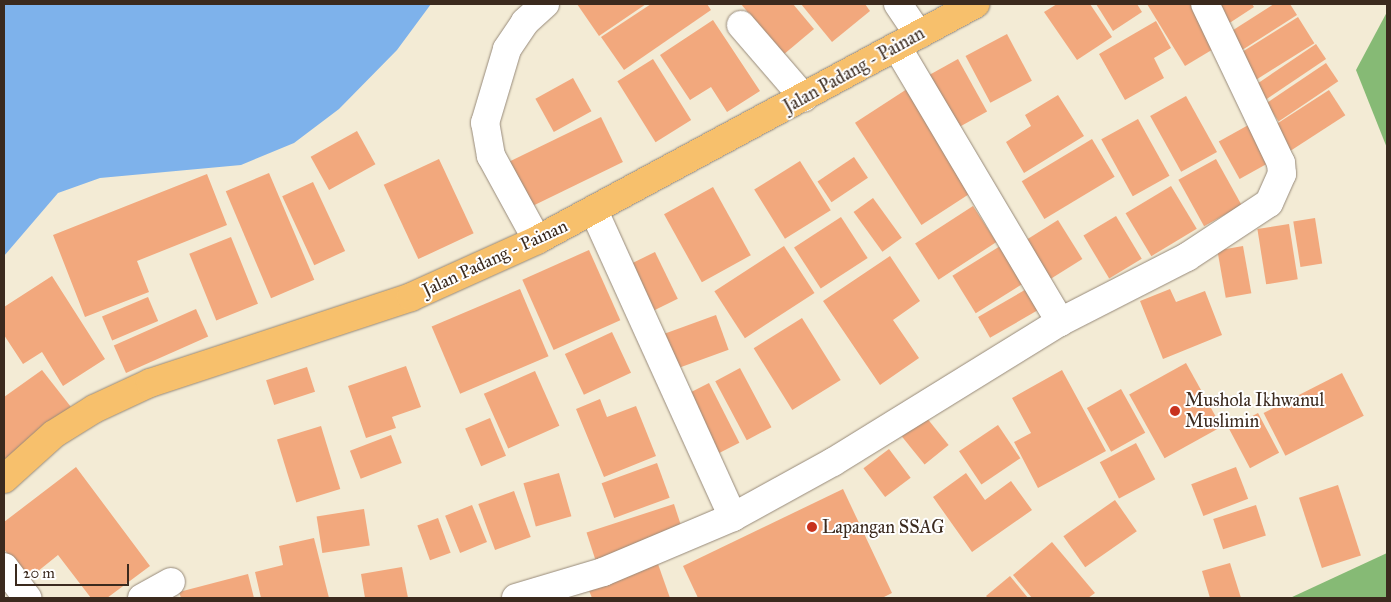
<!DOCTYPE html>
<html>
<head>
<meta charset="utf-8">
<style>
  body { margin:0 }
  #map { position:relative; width:1391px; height:602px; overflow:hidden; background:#f3ebd5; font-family:"IM FELL Great Primer",serif }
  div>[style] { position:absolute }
  .forest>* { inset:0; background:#86ba75 }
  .water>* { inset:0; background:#7eb2eb }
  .building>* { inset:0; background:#f2a87d; transform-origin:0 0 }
  .roads { filter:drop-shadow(0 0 1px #978a7a) drop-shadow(0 0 1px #978a7a) }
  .minor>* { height:28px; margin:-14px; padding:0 14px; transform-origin:14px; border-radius:14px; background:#fff }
  .highway>* { height:28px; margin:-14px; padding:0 14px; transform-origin:14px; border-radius:14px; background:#f7c06c }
  .dots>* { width:14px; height:14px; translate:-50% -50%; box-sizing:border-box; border:2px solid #fff; border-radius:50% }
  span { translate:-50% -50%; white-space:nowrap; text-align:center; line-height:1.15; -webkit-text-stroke:4px #fff; paint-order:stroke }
  .street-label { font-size:18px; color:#3b2a1e }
  .poi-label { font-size:18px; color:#3b2a1e }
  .left { translate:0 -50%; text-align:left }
  .frame { position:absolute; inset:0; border:5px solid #3b2a1e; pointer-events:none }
  .scale { position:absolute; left:15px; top:564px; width:114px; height:22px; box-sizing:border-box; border:2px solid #3b2a1e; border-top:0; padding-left:6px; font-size:15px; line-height:18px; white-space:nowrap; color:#3b2a1e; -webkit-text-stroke:4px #fff; paint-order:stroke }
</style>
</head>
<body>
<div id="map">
  <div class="forest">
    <i style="clip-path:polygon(1387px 12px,1387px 148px,1356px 70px)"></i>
    <i style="clip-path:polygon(1387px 553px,1387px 598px,1290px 598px)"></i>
  </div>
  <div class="water">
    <i style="clip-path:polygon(4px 4px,431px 4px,397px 50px,339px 109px,294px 143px,241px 165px,100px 178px,58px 193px,4px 256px)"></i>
  </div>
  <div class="building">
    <i style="clip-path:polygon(577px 4px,646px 4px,599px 36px)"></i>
    <i style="clip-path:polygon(651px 4px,707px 4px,711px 10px,624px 70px,601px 37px)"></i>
    <i style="clip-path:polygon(741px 4px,793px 4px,814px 29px,783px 55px)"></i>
    <i style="clip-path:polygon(801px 4px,865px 4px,870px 11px,832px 42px)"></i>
    <i style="clip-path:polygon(1057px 4px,1090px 4px,1112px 37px,1077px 60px,1044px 12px)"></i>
    <i style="clip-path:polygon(1096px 4px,1137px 4px,1142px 12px,1113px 31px)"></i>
    <i style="clip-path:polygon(1147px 4px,1202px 4px,1225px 42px,1185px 66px)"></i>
    <i style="clip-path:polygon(1215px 4px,1252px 4px,1254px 7px,1228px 24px)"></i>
    <i style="clip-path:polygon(1274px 4px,1290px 4px,1297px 15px,1239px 52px,1227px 34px)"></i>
    <i style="left:1298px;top:17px;width:31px;height:73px;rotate:58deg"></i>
    <i style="clip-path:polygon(713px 20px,760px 91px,727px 112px,711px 87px,690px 100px,660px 55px)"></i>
    <i style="clip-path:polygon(1156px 21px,1171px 48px,1154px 58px,1164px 78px,1125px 100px,1099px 54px)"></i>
    <i style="left:1007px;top:34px;width:53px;height:47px;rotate:62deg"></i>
    <i style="left:1316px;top:44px;width:18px;height:74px;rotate:56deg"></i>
    <i style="left:653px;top:59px;width:72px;height:42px;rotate:58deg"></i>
    <i style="left:958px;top:59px;width:60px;height:37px;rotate:61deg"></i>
    <i style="left:1326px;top:63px;width:22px;height:72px;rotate:56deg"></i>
    <i style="left:573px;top:78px;width:38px;height:43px;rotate:61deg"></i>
    <i style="left:907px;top:89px;width:122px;height:62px;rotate:57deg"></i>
    <i style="left:1329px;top:90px;width:30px;height:69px;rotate:57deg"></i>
    <i style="clip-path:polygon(1058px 95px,1084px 136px,1024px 173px,1006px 142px,1031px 126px,1025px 115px)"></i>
    <i style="left:1186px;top:96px;width:64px;height:41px;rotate:61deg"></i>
    <i style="left:601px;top:117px;width:50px;height:108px;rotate:64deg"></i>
    <i style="left:1138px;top:119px;width:65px;height:42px;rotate:61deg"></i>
    <i style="left:1252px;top:123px;width:43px;height:38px;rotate:61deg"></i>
    <i style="left:357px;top:131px;width:38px;height:53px;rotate:61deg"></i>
    <i style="left:1092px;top:139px;width:44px;height:82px;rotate:59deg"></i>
    <i style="left:854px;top:157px;width:25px;height:44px;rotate:56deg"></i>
    <i style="left:439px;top:159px;width:82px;height:61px;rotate:65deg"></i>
    <i style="left:1216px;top:159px;width:53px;height:43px;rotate:61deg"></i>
    <i style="left:800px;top:161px;width:58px;height:54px;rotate:58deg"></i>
    <i style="left:269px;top:173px;width:116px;height:47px;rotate:67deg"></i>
    <i style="clip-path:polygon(207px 174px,227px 225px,137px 261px,149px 292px,85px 317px,53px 235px)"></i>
    <i style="left:313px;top:182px;width:76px;height:34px;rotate:65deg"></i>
    <i style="left:1171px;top:186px;width:50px;height:53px;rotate:59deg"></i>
    <i style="left:713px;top:187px;width:78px;height:56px;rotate:61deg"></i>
    <i style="left:873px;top:198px;width:49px;height:24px;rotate:54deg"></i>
    <i style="left:973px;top:206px;width:43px;height:69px;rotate:57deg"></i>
    <i style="left:1116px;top:216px;width:50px;height:38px;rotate:59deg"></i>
    <i style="left:841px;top:217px;width:49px;height:56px;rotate:57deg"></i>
    <i style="left:1315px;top:218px;width:46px;height:22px;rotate:81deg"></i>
    <i style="left:1058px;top:220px;width:46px;height:40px;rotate:58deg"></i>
    <i style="left:1289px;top:224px;width:56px;height:32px;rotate:81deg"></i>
    <i style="left:231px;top:237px;width:72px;height:45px;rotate:68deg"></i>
    <i style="left:1005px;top:243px;width:44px;height:62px;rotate:58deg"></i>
    <i style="left:784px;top:246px;width:56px;height:83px;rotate:57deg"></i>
    <i style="left:1243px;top:246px;width:48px;height:26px;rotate:80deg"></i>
    <i style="left:589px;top:250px;width:77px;height:73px;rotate:66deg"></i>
    <i style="left:655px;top:252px;width:52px;height:34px;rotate:64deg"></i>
    <i style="clip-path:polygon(890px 256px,920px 301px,893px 320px,919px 358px,880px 385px,823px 301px)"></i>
    <i style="clip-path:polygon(52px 276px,105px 359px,63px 386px,42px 352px,23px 364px,4px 335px,4px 307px)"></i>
    <i style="left:1030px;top:287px;width:24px;height:60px;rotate:60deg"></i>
    <i style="left:520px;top:289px;width:73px;height:96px;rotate:67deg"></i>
    <i style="clip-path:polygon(1170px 289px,1176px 302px,1205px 291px,1222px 335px,1163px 359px,1140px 301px)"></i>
    <i style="left:148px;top:297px;width:26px;height:50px;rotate:67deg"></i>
    <i style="left:196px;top:309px;width:30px;height:90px;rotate:66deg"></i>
    <i style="left:716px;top:315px;width:37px;height:60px;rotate:70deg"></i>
    <i style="left:802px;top:318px;width:73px;height:57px;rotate:58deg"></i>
    <i style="left:612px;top:332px;width:45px;height:52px;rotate:65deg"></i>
    <i style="left:1186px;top:363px;width:73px;height:65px;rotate:61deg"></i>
    <i style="clip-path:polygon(406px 366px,421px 407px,392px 417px,396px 428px,366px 438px,348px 386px)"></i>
    <i style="left:307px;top:367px;width:26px;height:43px;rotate:72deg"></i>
    <i style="left:740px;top:368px;width:67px;height:28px;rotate:62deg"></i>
    <i style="clip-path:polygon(42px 370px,71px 407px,4px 461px,4px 397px)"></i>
    <i style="clip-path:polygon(1062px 370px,1106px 451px,1038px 488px,1014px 442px,1031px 433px,1012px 398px)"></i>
    <i style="left:535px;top:371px;width:60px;height:56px;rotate:66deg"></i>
    <i style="left:1342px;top:373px;width:48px;height:88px;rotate:63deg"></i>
    <i style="left:709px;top:383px;width:67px;height:31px;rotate:63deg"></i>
    <i style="left:1121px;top:389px;width:50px;height:39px;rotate:61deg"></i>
    <i style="clip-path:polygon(600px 399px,607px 417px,636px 406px,656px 456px,604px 477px,576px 409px)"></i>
    <i style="left:1258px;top:413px;width:45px;height:33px;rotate:62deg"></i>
    <i style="left:926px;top:417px;width:36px;height:31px;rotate:51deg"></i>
    <i style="left:490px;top:418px;width:41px;height:27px;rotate:67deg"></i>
    <i style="left:998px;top:425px;width:40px;height:47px;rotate:56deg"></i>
    <i style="left:321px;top:426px;width:66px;height:46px;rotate:73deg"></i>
    <i style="left:391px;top:435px;width:30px;height:44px;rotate:69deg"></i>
    <i style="left:1136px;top:443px;width:41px;height:41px;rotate:62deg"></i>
    <i style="left:889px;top:449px;width:36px;height:32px;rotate:53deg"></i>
    <i style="left:657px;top:463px;width:37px;height:59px;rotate:70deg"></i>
    <i style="clip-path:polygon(76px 467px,150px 566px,107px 598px,91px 598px,58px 555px,27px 580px,4px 549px,4px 522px)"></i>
    <i style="left:1236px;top:467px;width:34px;height:48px;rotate:69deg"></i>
    <i style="left:559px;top:473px;width:45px;height:37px;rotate:74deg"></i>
    <i style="clip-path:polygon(966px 473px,985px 500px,1011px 481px,1032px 510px,972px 552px,933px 497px)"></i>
    <i style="left:1338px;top:485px;width:74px;height:41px;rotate:72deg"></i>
    <i style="clip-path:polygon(843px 489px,892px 593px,882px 598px,698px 598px,683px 566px)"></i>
    <i style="left:514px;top:491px;width:49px;height:38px;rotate:70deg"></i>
    <i style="left:1115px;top:500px;width:38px;height:63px;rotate:55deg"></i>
    <i style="left:674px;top:504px;width:32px;height:92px;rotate:72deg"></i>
    <i style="left:472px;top:505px;width:40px;height:29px;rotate:68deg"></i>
    <i style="left:1256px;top:505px;width:32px;height:45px;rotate:72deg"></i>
    <i style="left:364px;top:509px;width:37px;height:48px;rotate:81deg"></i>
    <i style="left:438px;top:518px;width:37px;height:22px;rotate:70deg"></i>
    <i style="clip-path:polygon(314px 538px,329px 598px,261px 598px,255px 572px,283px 565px,279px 546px)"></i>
    <i style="clip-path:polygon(1052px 542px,1095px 593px,1088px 598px,1032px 598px,1013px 575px)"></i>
    <i style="clip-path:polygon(1230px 563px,1241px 598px,1210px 598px,1202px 571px)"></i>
    <i style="clip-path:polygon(658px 564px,670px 598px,592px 598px,588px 588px)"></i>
    <i style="clip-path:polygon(402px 567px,408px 598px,365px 598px,361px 574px)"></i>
    <i style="clip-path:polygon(248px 574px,254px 598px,181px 598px,179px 592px)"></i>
    <i style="clip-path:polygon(1010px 576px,1028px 598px,988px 598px,986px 596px)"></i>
  </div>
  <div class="roads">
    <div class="minor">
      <i style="left:898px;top:4px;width:37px;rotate:56deg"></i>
      <i style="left:741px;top:25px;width:96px;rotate:49.2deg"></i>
      <i style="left:897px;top:47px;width:320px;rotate:59.3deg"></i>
      <i style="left:594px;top:211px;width:336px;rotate:65.6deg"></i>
      <i style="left:537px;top:240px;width:96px;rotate:-118.7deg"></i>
      <i style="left:491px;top:156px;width:34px;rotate:-100deg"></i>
      <i style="left:485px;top:123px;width:77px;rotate:-73.4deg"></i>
      <i style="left:507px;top:49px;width:32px;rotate:-56deg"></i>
      <i style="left:525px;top:22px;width:27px;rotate:-42deg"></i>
      <i style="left:4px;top:567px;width:39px;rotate:53deg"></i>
      <i style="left:142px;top:598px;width:33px;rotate:-29deg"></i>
      <i style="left:516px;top:598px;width:91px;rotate:-16.6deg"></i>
      <i style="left:603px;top:572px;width:141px;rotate:-22.9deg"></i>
      <i style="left:733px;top:517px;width:114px;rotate:-28.8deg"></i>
      <i style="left:833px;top:462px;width:267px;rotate:-31.7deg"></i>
      <i style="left:1060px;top:322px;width:143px;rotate:-27.1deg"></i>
      <i style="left:1187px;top:257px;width:98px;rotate:-33.4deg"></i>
      <i style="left:1269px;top:203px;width:32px;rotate:-66deg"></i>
      <i style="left:1282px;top:174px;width:11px;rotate:-95deg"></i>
      <i style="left:1281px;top:163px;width:176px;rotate:-115.5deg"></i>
    </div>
    <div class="highway">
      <i style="left:4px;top:479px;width:67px;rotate:-42deg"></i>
      <i style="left:54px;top:434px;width:47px;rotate:-32deg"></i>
      <i style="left:94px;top:409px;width:62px;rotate:-24.9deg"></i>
      <i style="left:150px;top:383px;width:275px;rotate:-18.2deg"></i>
      <i style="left:411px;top:297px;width:138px;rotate:-24.3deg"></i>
      <i style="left:537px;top:240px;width:498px;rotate:-28.3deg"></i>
    </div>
  </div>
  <div class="dots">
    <i style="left:1175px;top:411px;background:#c8321e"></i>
    <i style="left:812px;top:527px;background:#c8321e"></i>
  </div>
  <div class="street-label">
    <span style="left:854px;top:70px;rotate:-29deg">Jalan Padang - Painan</span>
    <span style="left:495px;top:258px;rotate:-25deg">Jalan Padang - Painan</span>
  </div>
  <div class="poi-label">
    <span class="left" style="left:1185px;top:411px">Mushola Ikhwanul<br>Muslimin</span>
    <span class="left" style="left:822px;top:527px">Lapangan SSAG</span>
  </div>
  <div class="frame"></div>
  <div class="scale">20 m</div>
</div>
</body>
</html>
